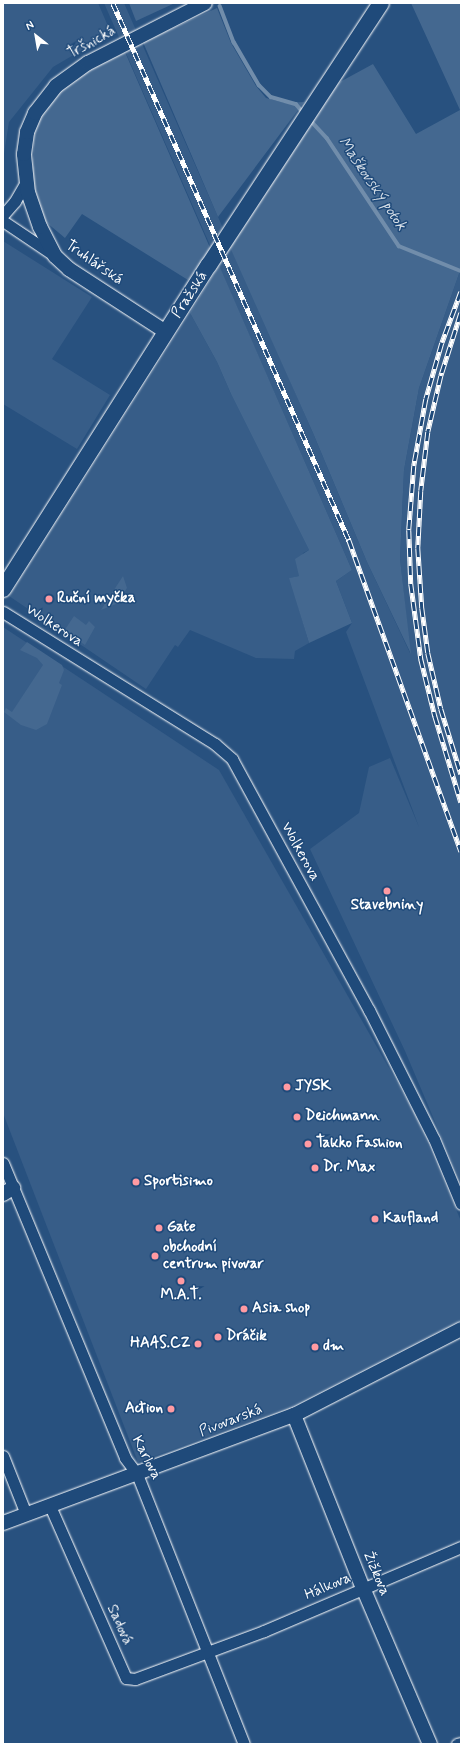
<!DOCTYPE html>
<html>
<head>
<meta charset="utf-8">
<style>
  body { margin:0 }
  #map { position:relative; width:464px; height:1747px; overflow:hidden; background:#28517f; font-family:Mynerve,sans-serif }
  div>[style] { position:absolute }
  .built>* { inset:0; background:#375d88 }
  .green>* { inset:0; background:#446890 }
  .stream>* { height:3.5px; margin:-1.75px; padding:0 1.75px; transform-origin:1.75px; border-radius:1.75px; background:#718dab }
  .roads { filter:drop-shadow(0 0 1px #fff) drop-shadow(0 0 1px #fff) }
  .minor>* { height:11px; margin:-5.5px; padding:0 5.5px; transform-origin:5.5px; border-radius:5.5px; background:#1f4a7a }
  .tertiary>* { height:14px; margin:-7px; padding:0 7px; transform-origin:7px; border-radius:7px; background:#1f4a7a }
  .secondary>* { height:16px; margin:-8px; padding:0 8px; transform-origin:8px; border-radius:8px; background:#1f4a7a }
  .rail>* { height:4.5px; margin-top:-2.25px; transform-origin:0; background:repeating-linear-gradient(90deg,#1f4a7a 0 9px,#fff 0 18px); box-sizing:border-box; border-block:1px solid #fff }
  .dots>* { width:11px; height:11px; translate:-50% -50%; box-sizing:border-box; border:2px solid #1f4a7a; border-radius:50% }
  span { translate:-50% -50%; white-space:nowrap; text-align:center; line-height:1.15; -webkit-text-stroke:3px #1f4a7a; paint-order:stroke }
  .street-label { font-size:15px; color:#fff }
  .poi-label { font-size:15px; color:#fff; font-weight:700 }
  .left { translate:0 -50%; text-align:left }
  .right { translate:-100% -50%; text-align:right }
  .water-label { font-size:16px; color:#d4dde6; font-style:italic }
  .frame { position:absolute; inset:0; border:4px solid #fff; pointer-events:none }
  .north { position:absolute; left:16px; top:16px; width:40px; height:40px; -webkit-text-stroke:3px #1f4a7a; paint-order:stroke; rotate:329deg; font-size:11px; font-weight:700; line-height:16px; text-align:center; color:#fff }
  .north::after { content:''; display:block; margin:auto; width:14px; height:18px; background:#fff; clip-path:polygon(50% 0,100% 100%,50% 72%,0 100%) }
</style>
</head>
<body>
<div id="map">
  <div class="built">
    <i style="clip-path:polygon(3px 3px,98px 3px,111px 33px,53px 67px,9px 122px,3px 160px)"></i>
    <i style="clip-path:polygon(104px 3px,124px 3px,313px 433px,367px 562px,410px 653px,400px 559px,404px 470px,419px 388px,461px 268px,461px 1183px,405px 1051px,310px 849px,359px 813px,369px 767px,390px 758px,419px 827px,346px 632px,352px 623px,336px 581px,352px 570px)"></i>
    <i style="clip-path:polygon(3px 241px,92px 297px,52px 359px,110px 395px,77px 449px,3px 404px)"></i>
    <i style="clip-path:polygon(190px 313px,217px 362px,231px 394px,309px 550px,303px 553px,299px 576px,290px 578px,309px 643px,295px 651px,294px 659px,256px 658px,190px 630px,178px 647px,175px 645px,146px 689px,9px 596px)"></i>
    <i style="clip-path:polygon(3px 627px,219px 770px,414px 1112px,461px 1221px,461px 1320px,292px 1406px,138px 1462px,3px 1113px)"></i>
  </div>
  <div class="green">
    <i style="clip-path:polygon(129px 3px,175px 3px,136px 21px)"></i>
    <i style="clip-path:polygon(411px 3px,461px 3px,461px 268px,419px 388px,404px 470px,400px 559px,411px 654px,367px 562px,313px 433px,229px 245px,338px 83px,373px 64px,416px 134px,460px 110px)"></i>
    <i style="clip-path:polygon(217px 8px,231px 43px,256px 86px,266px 98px,285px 103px,304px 102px,218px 217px,143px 42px)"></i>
    <i style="clip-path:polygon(125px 52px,211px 250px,188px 280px,82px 214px,65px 238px,40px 217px,32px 179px,35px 125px,43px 110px,61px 90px,82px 74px)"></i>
    <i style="clip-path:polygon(219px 265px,352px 570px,336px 581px,352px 623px,309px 643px,289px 578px,299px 576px,295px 559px,309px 550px,231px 394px,217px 362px,190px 313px)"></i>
    <i style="clip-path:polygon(123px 576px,127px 588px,116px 604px,101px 610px)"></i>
    <i style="clip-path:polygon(74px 616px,86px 625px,89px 621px,95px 627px,85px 645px,64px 631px)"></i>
    <i style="clip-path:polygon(27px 642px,62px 665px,64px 670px,59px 683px,62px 685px,47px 724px,36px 730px,21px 725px,4px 712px,6px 708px,12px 712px,43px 665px,37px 658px,20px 650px)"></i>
  </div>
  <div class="stream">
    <i style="left:220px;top:6px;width:39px;rotate:69deg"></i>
    <i style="left:234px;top:42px;width:50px;rotate:59.8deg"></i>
    <i style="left:259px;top:85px;width:17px;rotate:45deg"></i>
    <i style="left:271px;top:97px;width:26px;rotate:16deg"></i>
    <i style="left:296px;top:104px;width:9px;rotate:49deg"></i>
    <i style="left:312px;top:122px;width:22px;rotate:47deg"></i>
    <i style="left:327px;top:138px;width:130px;rotate:56.3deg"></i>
    <i style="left:399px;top:246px;width:67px;rotate:22deg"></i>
  </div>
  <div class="roads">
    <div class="minor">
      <i style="left:3px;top:215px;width:18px;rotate:-49deg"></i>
      <i style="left:15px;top:201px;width:22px;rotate:-60deg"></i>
      <i style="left:3px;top:221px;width:63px;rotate:33.9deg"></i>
      <i style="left:3px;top:612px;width:250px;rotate:31.9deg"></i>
      <i style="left:215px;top:744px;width:23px;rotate:41deg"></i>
      <i style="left:232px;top:759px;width:286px;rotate:61.4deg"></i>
      <i style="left:369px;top:1010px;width:144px;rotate:63.3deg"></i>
      <i style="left:434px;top:1139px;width:70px;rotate:67.4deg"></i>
      <i style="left:3px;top:1163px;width:319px;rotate:67.5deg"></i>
      <i style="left:125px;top:1458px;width:20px;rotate:53deg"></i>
      <i style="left:137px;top:1474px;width:290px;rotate:68.4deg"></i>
      <i style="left:3px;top:1456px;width:62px;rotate:68.4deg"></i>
      <i style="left:50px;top:1506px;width:188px;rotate:66.2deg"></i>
      <i style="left:126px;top:1678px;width:9px;rotate:6deg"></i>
      <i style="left:135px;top:1679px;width:138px;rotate:-20.4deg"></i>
      <i style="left:264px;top:1631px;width:214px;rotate:-23.1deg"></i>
      <i style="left:457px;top:1744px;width:4px;rotate:-14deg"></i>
    </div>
    <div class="tertiary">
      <i style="left:166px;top:332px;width:116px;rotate:-147deg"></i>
      <i style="left:69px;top:269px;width:19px;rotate:-137deg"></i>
      <i style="left:55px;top:256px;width:33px;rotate:-117deg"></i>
      <i style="left:40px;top:227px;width:36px;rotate:-109deg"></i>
      <i style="left:28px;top:193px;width:39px;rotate:-96deg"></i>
      <i style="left:24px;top:154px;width:22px;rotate:-82deg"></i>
      <i style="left:27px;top:132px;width:21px;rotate:-67deg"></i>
      <i style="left:35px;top:113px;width:34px;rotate:-52deg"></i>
      <i style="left:56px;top:86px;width:39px;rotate:-36deg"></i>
      <i style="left:88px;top:63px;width:131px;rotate:-27.1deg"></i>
      <i style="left:3px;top:1194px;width:12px;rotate:-31deg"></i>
      <i style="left:294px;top:1415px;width:186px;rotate:68.3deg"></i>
      <i style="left:363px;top:1588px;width:170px;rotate:66.8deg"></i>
      <i style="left:3px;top:1523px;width:310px;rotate:-20.4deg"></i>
      <i style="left:294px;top:1415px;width:188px;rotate:-27.2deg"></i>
    </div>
    <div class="secondary">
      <i style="left:3px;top:589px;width:384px;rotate:-57.6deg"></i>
      <i style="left:209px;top:265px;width:313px;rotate:-56.7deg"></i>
    </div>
  </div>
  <div class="rail">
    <i style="left:113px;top:3px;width:587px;rotate:66.28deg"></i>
    <i style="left:349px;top:540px;width:331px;rotate:70.2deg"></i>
    <i style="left:461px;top:292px;width:54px;rotate:110.4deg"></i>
    <i style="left:442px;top:343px;width:58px;rotate:105.9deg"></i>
    <i style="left:426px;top:399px;width:68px;rotate:100.2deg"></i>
    <i style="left:414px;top:466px;width:64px;rotate:94.5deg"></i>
    <i style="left:409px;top:530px;width:54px;rotate:87.9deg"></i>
    <i style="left:411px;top:584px;width:76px;rotate:82.4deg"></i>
    <i style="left:421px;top:659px;width:59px;rotate:76.2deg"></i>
    <i style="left:435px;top:716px;width:90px;rotate:73.2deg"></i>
    <i style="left:461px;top:313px;width:66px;rotate:107.6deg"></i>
    <i style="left:441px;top:376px;width:57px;rotate:103.1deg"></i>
    <i style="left:428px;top:432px;width:59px;rotate:96.8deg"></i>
    <i style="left:421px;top:491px;width:57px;rotate:93deg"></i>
    <i style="left:418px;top:548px;width:60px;rotate:86.2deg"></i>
    <i style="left:422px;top:608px;width:45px;rotate:82.4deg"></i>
    <i style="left:428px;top:653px;width:57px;rotate:76.9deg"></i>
    <i style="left:441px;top:709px;width:68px;rotate:72.9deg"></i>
  </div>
  <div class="dots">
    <i style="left:49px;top:599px;background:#ff9aa2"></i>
    <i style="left:387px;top:891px;background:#ff9aa2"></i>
    <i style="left:287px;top:1087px;background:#ff9aa2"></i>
    <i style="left:297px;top:1117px;background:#ff9aa2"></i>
    <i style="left:308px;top:1144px;background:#ff9aa2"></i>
    <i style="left:315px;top:1168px;background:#ff9aa2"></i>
    <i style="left:136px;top:1182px;background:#ff9aa2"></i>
    <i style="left:375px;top:1219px;background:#ff9aa2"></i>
    <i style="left:159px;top:1228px;background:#ff9aa2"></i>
    <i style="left:155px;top:1256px;background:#ff9aa2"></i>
    <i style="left:181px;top:1281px;background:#ff9aa2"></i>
    <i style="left:244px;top:1309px;background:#ff9aa2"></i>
    <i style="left:218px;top:1337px;background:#ff9aa2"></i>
    <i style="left:198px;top:1344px;background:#ff9aa2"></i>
    <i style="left:315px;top:1347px;background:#ff9aa2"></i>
    <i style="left:171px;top:1409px;background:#ff9aa2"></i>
  </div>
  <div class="street-label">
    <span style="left:92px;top:43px;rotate:-29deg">Tršnická</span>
    <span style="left:94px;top:263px;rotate:35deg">Truhlářská</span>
    <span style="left:190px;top:295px;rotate:-57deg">Pražská</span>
    <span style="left:54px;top:626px;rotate:33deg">Wolkerova</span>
    <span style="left:300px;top:852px;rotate:61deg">Wolkerova</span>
    <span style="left:231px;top:1421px;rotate:-21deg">Pivovarská</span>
    <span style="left:146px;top:1458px;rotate:63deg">Karlova</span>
    <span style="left:376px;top:1574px;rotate:67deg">Žižkova</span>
    <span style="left:328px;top:1587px;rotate:-23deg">Hálkova</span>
    <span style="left:119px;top:1625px;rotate:66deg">Sadová</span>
  </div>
  <div class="poi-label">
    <span class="left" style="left:57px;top:599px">Ruční myčka</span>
    <span style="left:387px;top:906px">Stavebniny</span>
    <span class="left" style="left:295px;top:1087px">JYSK</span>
    <span class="left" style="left:305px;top:1117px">Deichmann</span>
    <span class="left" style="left:316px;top:1144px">Takko Fashion</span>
    <span class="left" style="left:323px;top:1168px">Dr. Max</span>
    <span class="left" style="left:144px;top:1182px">Sportisimo</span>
    <span class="left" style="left:383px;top:1219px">Kaufland</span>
    <span class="left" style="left:167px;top:1228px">Gate</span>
    <span class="left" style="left:163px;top:1256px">obchodní<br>centrum pivovar</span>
    <span style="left:181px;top:1296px">M.A.T.</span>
    <span class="left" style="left:252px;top:1309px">Asia shop</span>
    <span class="left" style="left:226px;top:1337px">Dráčik</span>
    <span class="right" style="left:190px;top:1344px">HAAS.CZ</span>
    <span class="left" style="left:323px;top:1347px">dm</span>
    <span class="right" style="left:163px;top:1409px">Action</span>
  </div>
  <div class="water-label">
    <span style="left:372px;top:184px;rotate:56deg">Maškovský potok</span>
  </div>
  <div class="frame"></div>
  <div class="north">N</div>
</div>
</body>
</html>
